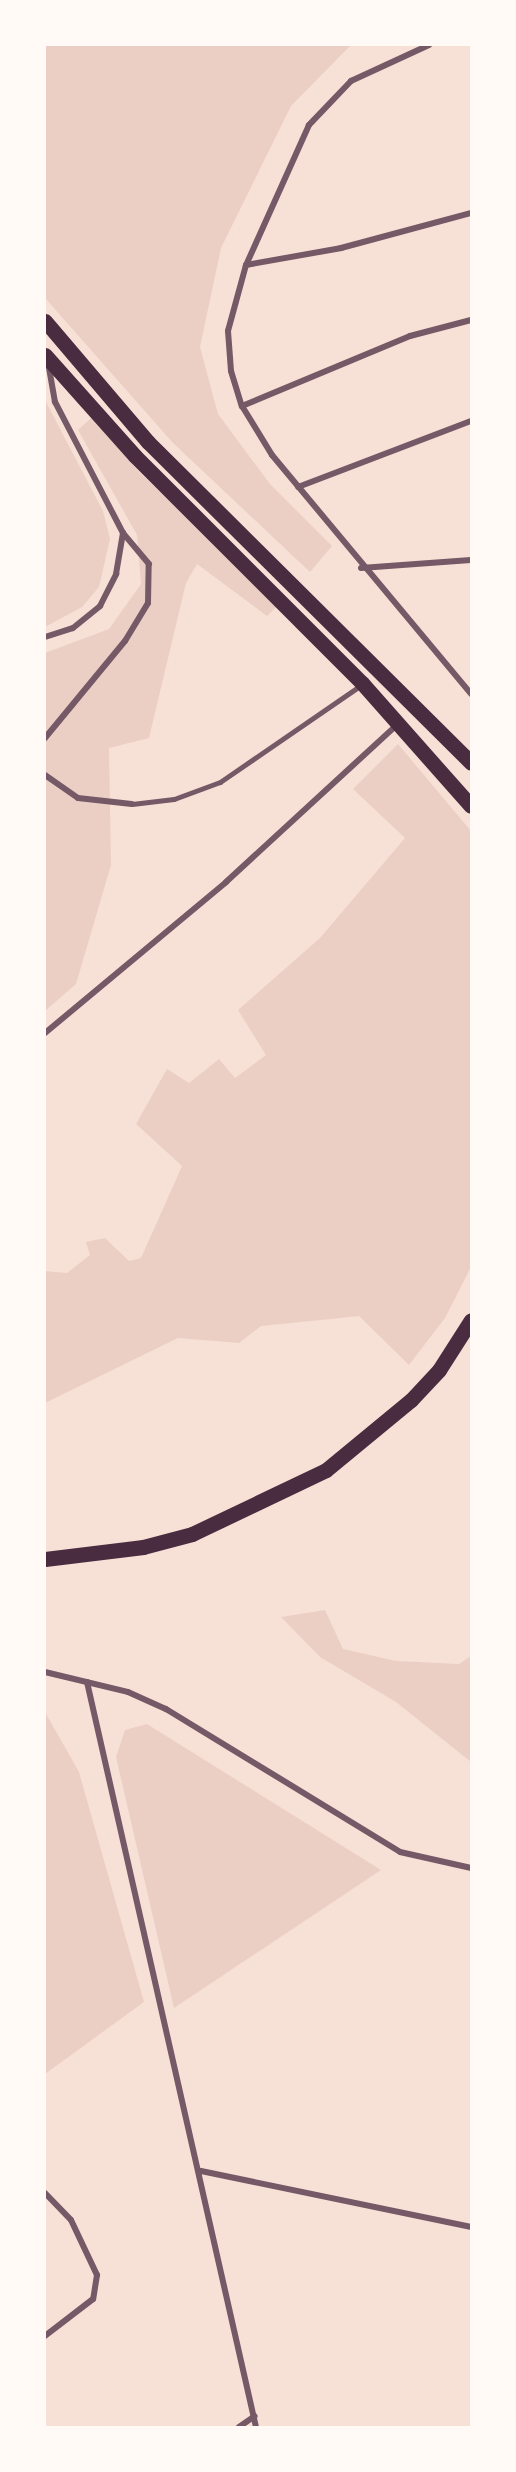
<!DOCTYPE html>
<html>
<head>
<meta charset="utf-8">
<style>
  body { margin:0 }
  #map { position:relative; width:516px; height:2472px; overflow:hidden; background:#f7e1d7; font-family:"Public Sans",sans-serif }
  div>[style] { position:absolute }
  .green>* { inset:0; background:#ebcfc5 }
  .pedestrian>* { height:5px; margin:-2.5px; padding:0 2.5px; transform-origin:2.5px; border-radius:2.5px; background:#755966 }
  .minor>* { height:6px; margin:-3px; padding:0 3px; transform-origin:3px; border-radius:3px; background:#755966 }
  .primary>* { height:15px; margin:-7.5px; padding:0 7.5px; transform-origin:7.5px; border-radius:7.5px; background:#4a2c40 }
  span { translate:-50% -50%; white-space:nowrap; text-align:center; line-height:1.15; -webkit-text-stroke:5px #fffaf5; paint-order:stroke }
  .frame { position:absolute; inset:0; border:46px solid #fffaf5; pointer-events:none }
</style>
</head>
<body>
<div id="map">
  <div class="green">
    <i style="clip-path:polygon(45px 45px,351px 45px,291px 106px,221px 248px,200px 347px,218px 414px,270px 484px,332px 546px,310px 572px,173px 443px,45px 298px)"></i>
    <i style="clip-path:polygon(45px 400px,103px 511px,110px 539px,99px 587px,82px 607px,45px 627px)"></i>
    <i style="clip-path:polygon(91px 418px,141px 474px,279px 604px,267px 616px,197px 564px,186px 583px,149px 738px,109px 748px,111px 865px,76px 984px,45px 1011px,45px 653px,109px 629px,141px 584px,137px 535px,78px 430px)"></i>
    <i style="clip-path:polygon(398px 744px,471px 831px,471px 1267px,445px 1318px,409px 1365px,359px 1316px,331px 1319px,261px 1326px,239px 1343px,178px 1338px,45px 1403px,45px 1271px,67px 1273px,90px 1255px,86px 1242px,105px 1238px,129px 1261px,141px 1258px,182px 1166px,136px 1124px,167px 1069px,189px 1083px,219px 1059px,235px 1078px,266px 1055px,238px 1010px,320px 938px,405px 838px,353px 789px)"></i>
    <i style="clip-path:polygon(325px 1610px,343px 1649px,396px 1661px,459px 1664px,471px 1656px,471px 1762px,396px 1702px,320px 1657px,281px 1617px)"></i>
    <i style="clip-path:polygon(45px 1712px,79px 1772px,144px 2002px,45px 2074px)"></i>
    <i style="clip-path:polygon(147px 1724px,381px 1870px,174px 2008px,116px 1757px,125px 1730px)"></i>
  </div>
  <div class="pedestrian">
    <i style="left:132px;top:804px;width:42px;rotate:-6.8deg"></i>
    <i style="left:174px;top:799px;width:49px;rotate:-20.3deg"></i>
    <i style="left:220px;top:782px;width:171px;rotate:-34.5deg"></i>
  </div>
  <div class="minor">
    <i style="left:429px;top:45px;width:86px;rotate:155.2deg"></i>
    <i style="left:351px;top:81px;width:61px;rotate:133.7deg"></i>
    <i style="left:309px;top:125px;width:154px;rotate:114.2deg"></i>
    <i style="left:246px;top:265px;width:68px;rotate:105.3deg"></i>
    <i style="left:228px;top:331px;width:40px;rotate:85.7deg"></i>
    <i style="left:231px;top:371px;width:37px;rotate:73deg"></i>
    <i style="left:242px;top:406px;width:57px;rotate:58.5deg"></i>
    <i style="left:272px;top:455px;width:311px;rotate:50.2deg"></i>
    <i style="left:246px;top:265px;width:97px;rotate:-10.1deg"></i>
    <i style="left:341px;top:248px;width:135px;rotate:-15.1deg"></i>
    <i style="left:242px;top:406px;width:182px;rotate:-22.6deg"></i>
    <i style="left:410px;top:336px;width:63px;rotate:-14.7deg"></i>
    <i style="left:298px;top:487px;width:185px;rotate:-20.9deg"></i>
    <i style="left:361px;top:568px;width:110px;rotate:-4.2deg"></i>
    <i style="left:45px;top:637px;width:29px;rotate:-18deg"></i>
    <i style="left:73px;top:628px;width:35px;rotate:-39deg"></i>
    <i style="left:100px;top:606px;width:36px;rotate:-63deg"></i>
    <i style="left:116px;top:574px;width:42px;rotate:-80.3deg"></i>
    <i style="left:123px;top:533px;width:148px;rotate:-117.4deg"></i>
    <i style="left:55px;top:402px;width:39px;rotate:-100deg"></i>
    <i style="left:45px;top:738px;width:126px;rotate:-50.5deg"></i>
    <i style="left:125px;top:641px;width:44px;rotate:-58.8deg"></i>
    <i style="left:148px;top:603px;width:39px;rotate:-89deg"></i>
    <i style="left:149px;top:564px;width:40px;rotate:-130deg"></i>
    <i style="left:45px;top:775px;width:40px;rotate:34.9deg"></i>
    <i style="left:78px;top:798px;width:54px;rotate:6.3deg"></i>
    <i style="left:45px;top:1033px;width:236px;rotate:-39.8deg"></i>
    <i style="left:226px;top:882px;width:234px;rotate:-42.6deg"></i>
    <i style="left:45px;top:1672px;width:85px;rotate:13.5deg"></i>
    <i style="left:128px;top:1692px;width:42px;rotate:24.1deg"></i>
    <i style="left:166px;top:1709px;width:274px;rotate:31.4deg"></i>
    <i style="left:400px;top:1852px;width:73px;rotate:12.7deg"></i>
    <i style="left:87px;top:1682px;width:764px;rotate:77.22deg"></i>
    <i style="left:201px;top:2171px;width:276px;rotate:11.7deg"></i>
    <i style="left:45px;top:2193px;width:37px;rotate:46deg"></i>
    <i style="left:71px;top:2220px;width:61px;rotate:64.7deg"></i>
    <i style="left:97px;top:2275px;width:24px;rotate:99deg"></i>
    <i style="left:93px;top:2299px;width:61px;rotate:142.4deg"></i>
    <i style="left:239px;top:2427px;width:19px;rotate:-35deg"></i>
  </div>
  <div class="primary">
    <i style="left:45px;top:321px;width:159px;rotate:49.6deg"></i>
    <i style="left:148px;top:442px;width:455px;rotate:44.8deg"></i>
    <i style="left:45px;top:355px;width:135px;rotate:48.3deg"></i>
    <i style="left:135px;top:456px;width:321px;rotate:45deg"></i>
    <i style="left:362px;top:683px;width:164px;rotate:48.5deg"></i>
    <i style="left:45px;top:1559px;width:99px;rotate:-7deg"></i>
    <i style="left:143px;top:1547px;width:51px;rotate:-14.9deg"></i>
    <i style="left:192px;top:1534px;width:148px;rotate:-25.5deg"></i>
    <i style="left:326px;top:1470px;width:110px;rotate:-39.5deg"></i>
    <i style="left:411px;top:1400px;width:41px;rotate:-47deg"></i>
    <i style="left:439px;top:1370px;width:59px;rotate:-57.4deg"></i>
  </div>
  <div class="frame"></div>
</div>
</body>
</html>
